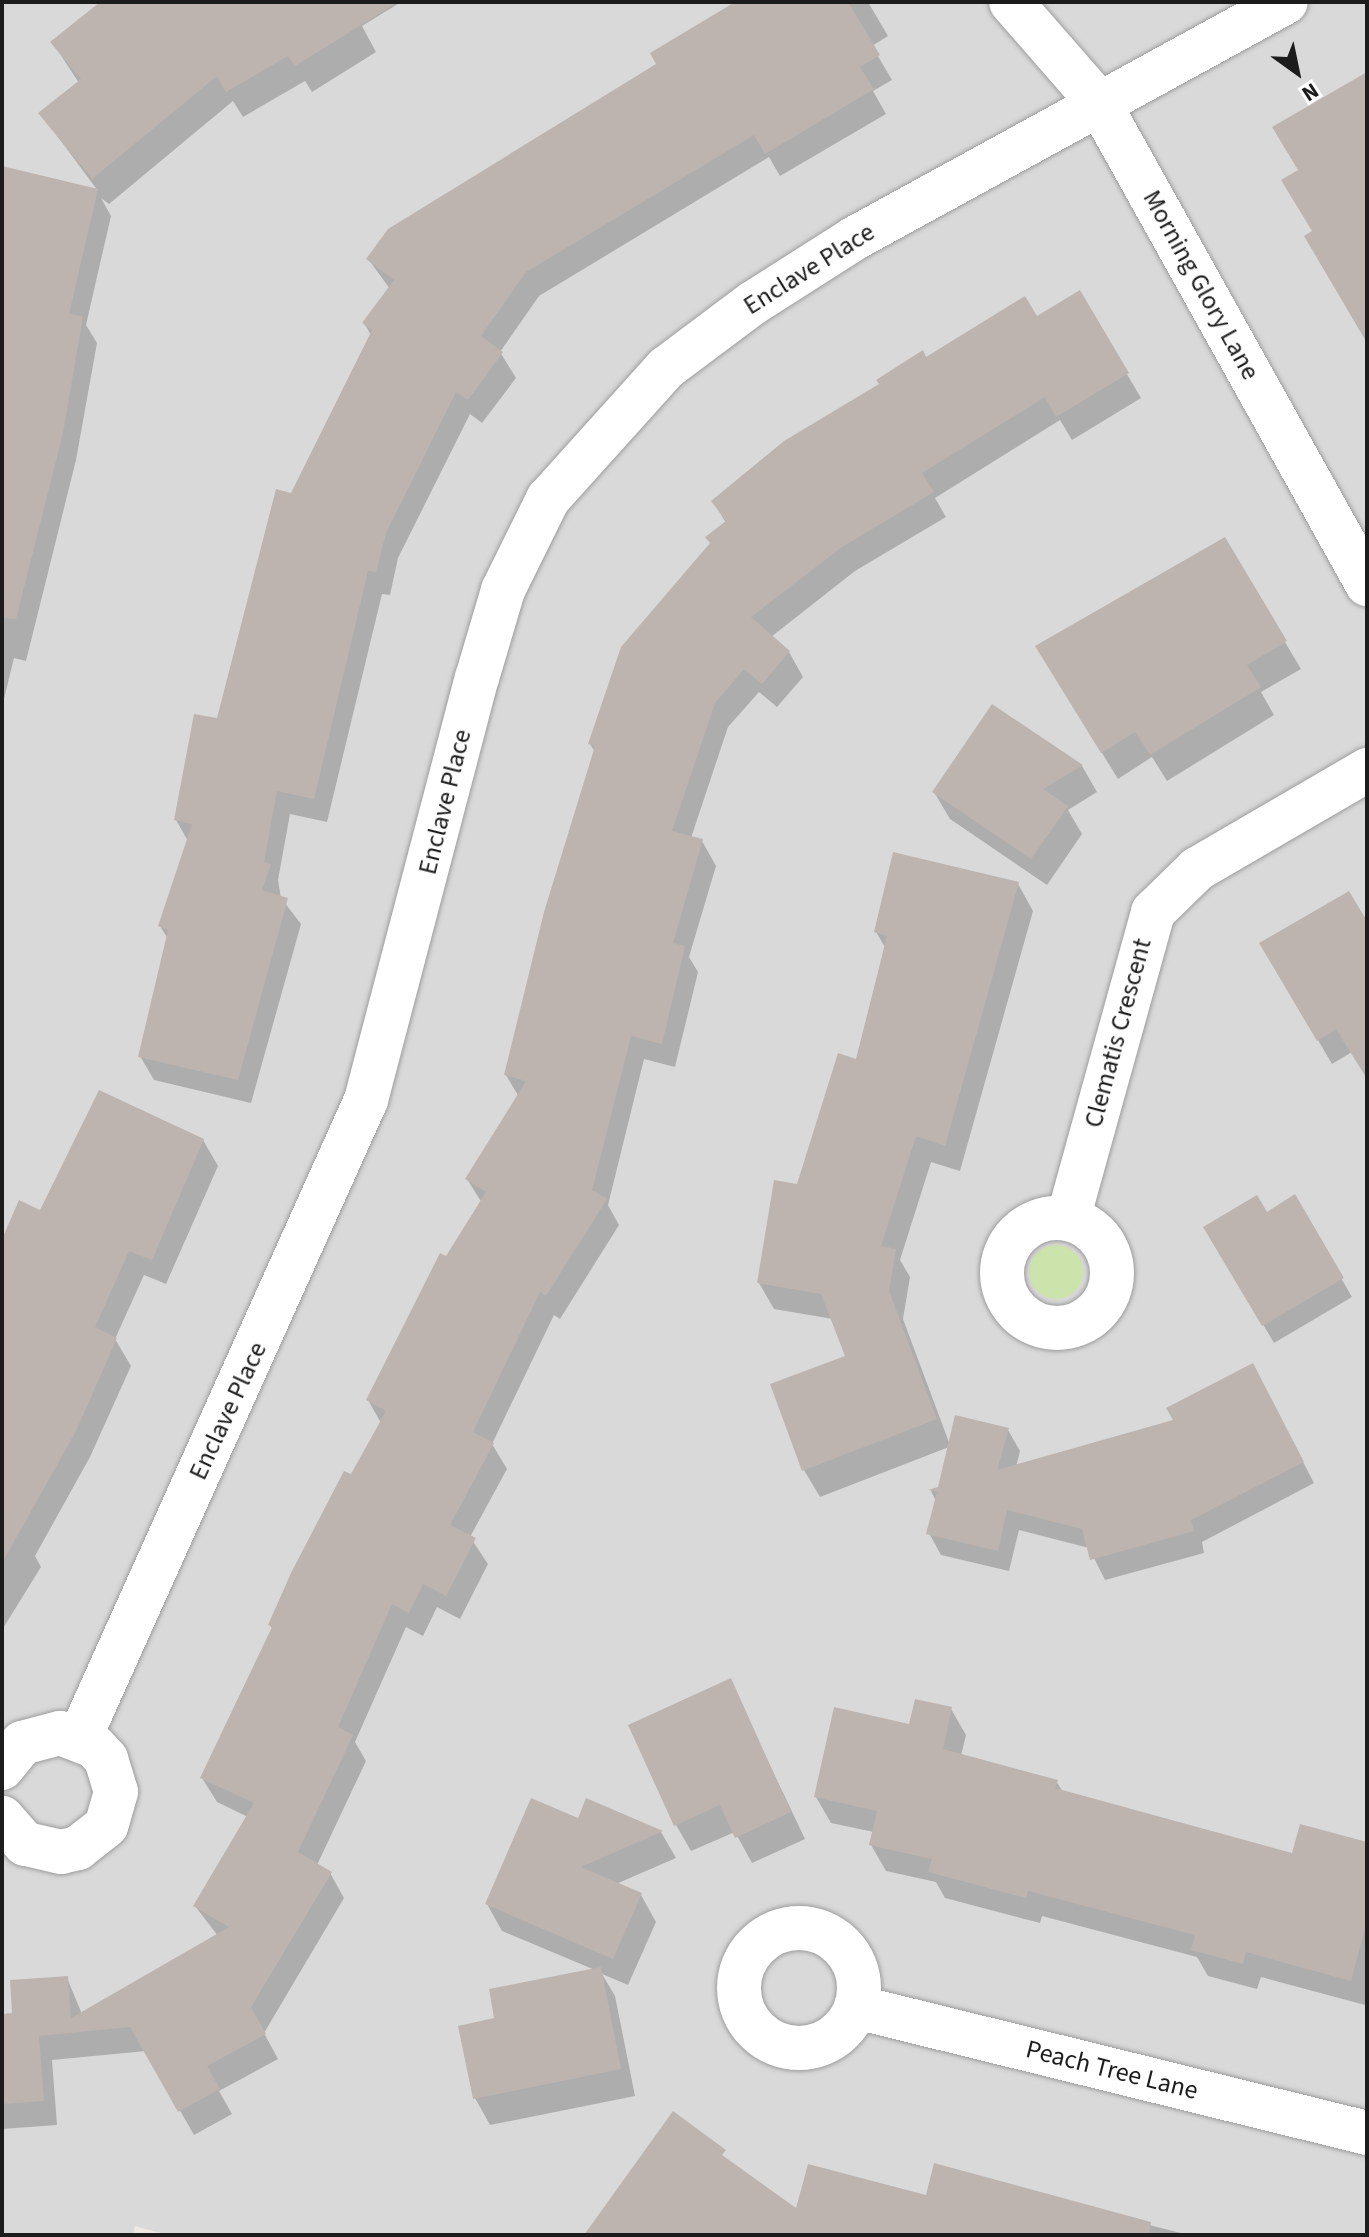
<!DOCTYPE html>
<html>
<head>
<meta charset="utf-8">
<style>
  body { margin:0 }
  #map { position:relative; width:1369px; height:2237px; overflow:hidden; background:#ede8e3; font-family:"Source Sans 3",sans-serif }
  div>[style] { position:absolute }
  .residential>* { inset:0; background:#dad9d9 }
  .grass>* { inset:0; background:#cde3ac }
  .round { border-radius:50% }
  .shadow>* { inset:0; background:#0003 }
  .building>* { inset:0; background:#bdb4b0 }
  .roads { filter:drop-shadow(0 0 2px #9d9d9d) drop-shadow(0 0 2px #9d9d9d) }
  .street>* { height:44px; margin:-22px; padding:0 22px; transform-origin:22px; border-radius:22px; background:#fff }
  .street>.ring { margin:-22px; padding:0; box-sizing:content-box; background:none; border:44px solid #fff; border-radius:50% }
  span { translate:-50% -50%; white-space:nowrap; text-align:center; line-height:1.15; -webkit-text-stroke:6px #fff; paint-order:stroke }
  .street-label { font-size:26px; color:#1c1c1c }
  .frame { position:absolute; inset:0; border:4px solid #1c1c1c; pointer-events:none }
  .north { position:absolute; left:1257px; top:32px; width:80px; height:80px; -webkit-text-stroke:6px #fff; paint-order:stroke; rotate:147deg; font-size:22px; font-weight:700; line-height:32px; text-align:center; color:#1c1c1c }
  .north::after { content:''; display:block; margin:auto; width:28px; height:36px; background:#1c1c1c; clip-path:polygon(50% 0,100% 100%,50% 72%,0 100%) }
</style>
</head>
<body>
<div id="map">
  <div class="residential">
    <i style="clip-path:polygon(2px 2px,1367px 2px,1367px 2235px,168px 2235px,135px 2226px,133px 2235px,2px 2235px)"></i>
  </div>
  <div class="grass">
    <i class="round" style="left:1029px;top:1245px;width:54px;height:54px"></i>
  </div>
  <div class="shadow">
    <i style="clip-path:polygon(109px 2px,401px 2px,362px 26px,376px 52px,312px 92px,305px 81px,243px 117px,233px 101px,109px 204px,101px 198px,111px 216px,86px 325px,97px 343px,76px 460px,26px 661px,14px 658px,2px 707px,2px 168px,98px 191px,41px 114px,79px 83px,53px 43px)"></i>
    <i style="clip-path:polygon(749px 2px,868px 2px,888px 36px,872px 46px,892px 80px,873px 91px,886px 114px,780px 176px,769px 157px,539px 296px,500px 352px,516px 378px,482px 423px,470px 414px,398px 558px,390px 595px,382px 594px,327px 822px,290px 814px,278px 880px,281px 898px,301px 924px,251px 1103px,154px 1080px,140px 1056px,168px 939px,160px 926px,188px 841px,176px 820px,218px 721px,292px 495px,371px 335px,364px 323px,390px 289px,369px 260px)"></i>
    <i style="clip-path:polygon(1079px 293px,1141px 398px,1072px 440px,1060px 420px,935px 498px,946px 517px,855px 571px,771px 637px,789px 652px,803px 677px,777px 707px,759px 692px,728px 727px,691px 838px,702px 841px,716px 866px,689px 957px,698px 972px,675px 1067px,644px 1059px,608px 1205px,619px 1225px,560px 1319px,554px 1315px,492px 1444px,507px 1469px,470px 1537px,488px 1564px,460px 1619px,437px 1607px,423px 1636px,406px 1627px,355px 1742px,366px 1761px,317px 1865px,330px 1873px,344px 1898px,264px 2033px,278px 2059px,219px 2091px,232px 2114px,194px 2135px,146px 2051px,52px 2060px,57px 2125px,2px 2129px,2px 2016px,14px 2015px,67px 1978px,82px 2014px,218px 1936px,195px 1906px,248px 1817px,217px 1802px,202px 1778px,273px 1630px,270px 1625px,381px 1423px,368px 1400px,482px 1203px,467px 1179px,519px 1097px,506px 1075px,595px 752px,590px 744px,726px 523px,714px 502px,926px 360px,1036px 318px)"></i>
    <i style="clip-path:polygon(1224px 540px,1301px 669px,1261px 692px,1274px 715px,1167px 781px,1152px 757px,1118px 779px,1053px 673px)"></i>
    <i style="clip-path:polygon(993px 706px,1082px 766px,1097px 792px,1068px 810px,1082px 834px,1047px 885px,950px 819px,934px 792px)"></i>
    <i style="clip-path:polygon(1018px 884px,1033px 911px,960px 1171px,931px 1162px,900px 1260px,910px 1277px,903px 1319px,950px 1445px,1008px 1430px,1020px 1451px,1016px 1467px,1176px 1422px,1264px 1387px,1314px 1483px,1202px 1542px,1204px 1553px,1105px 1580px,1089px 1548px,1019px 1530px,1009px 1571px,941px 1555px,929px 1533px,936px 1501px,931px 1491px,939px 1489px,949px 1447px,820px 1497px,804px 1470px,847px 1357px,833px 1319px,774px 1309px,759px 1283px,858px 1061px,886px 949px,876px 932px)"></i>
    <i style="clip-path:polygon(1367px 925px,1367px 1077px,1352px 1052px,1332px 1064px,1262px 944px)"></i>
    <i style="clip-path:polygon(203px 1140px,218px 1166px,166px 1284px,144px 1275px,115px 1339px,131px 1366px,90px 1457px,35px 1556px,41px 1567px,2px 1630px,2px 1244px,41px 1212px)"></i>
    <i style="clip-path:polygon(1294px 1197px,1352px 1297px,1274px 1343px,1206px 1228px,1266px 1214px)"></i>
    <i style="clip-path:polygon(730px 1681px,805px 1839px,752px 1863px,735px 1832px,691px 1851px,676px 1825px)"></i>
    <i style="clip-path:polygon(951px 1709px,966px 1735px,961px 1756px,1056px 1781px,1063px 1792px,1294px 1856px,1367px 1844px,1365px 2005px,1261px 1977px,1257px 1989px,1208px 1976px,1197px 1957px,1042px 1916px,1040px 1923px,945px 1898px,936px 1882px,886px 1871px,871px 1845px,874px 1832px,831px 1823px,816px 1797px,911px 1726px)"></i>
    <i style="clip-path:polygon(587px 1801px,661px 1832px,676px 1858px,616px 1884px,641px 1895px,656px 1922px,628px 1985px,602px 1974px,615px 1996px,635px 2096px,490px 2125px,475px 2098px,497px 2020px,595px 1970px,502px 1931px,487px 1904px,579px 1821px)"></i>
    <i style="clip-path:polygon(927px 2197px,1109px 2215px,1189px 2235px,791px 2235px)"></i>
  </div>
  <div class="building">
    <i style="clip-path:polygon(100px 2px,398px 2px,295px 66px,288px 56px,226px 92px,217px 76px,92px 179px,38px 113px,81px 79px,50px 42px)"></i>
    <i style="clip-path:polygon(735px 2px,848px 2px,880px 55px,860px 67px,874px 89px,765px 154px,754px 135px,526px 272px,481px 336px,503px 352px,468px 400px,456px 392px,386px 533px,376px 572px,368px 571px,314px 799px,277px 791px,264px 862px,271px 864px,262px 890px,288px 898px,238px 1080px,138px 1057px,168px 930px,158px 926px,192px 824px,174px 820px,194px 714px,217px 718px,276px 489px,291px 493px,372px 330px,362px 323px,394px 280px,366px 259px,388px 229px,656px 64px,650px 53px)"></i>
    <i style="clip-path:polygon(1367px 72px,1367px 343px,1304px 236px,1312px 231px,1281px 180px,1298px 170px,1272px 127px)"></i>
    <i style="clip-path:polygon(2px 166px,98px 189px,69px 314px,83px 316px,63px 433px,16px 619px,2px 618px)"></i>
    <i style="clip-path:polygon(1080px 290px,1129px 373px,1056px 417px,1045px 397px,922px 473px,934px 492px,842px 547px,751px 617px,790px 651px,762px 684px,744px 669px,715px 703px,672px 831px,703px 839px,673px 943px,685px 946px,662px 1044px,631px 1036px,592px 1190px,607px 1199px,546px 1296px,540px 1292px,473px 1432px,494px 1443px,450px 1525px,476px 1538px,446px 1596px,423px 1584px,409px 1613px,392px 1604px,338px 1727px,353px 1735px,298px 1852px,332px 1872px,251px 2007px,266px 2034px,207px 2066px,220px 2089px,178px 2112px,130px 2027px,39px 2036px,44px 2101px,2px 2104px,2px 2014px,12px 2013px,10px 1980px,68px 1976px,71px 2018px,229px 1927px,193px 1906px,254px 1803px,200px 1778px,272px 1627px,268px 1625px,291px 1573px,344px 1471px,351px 1474px,386px 1411px,366px 1400px,440px 1253px,446px 1256px,486px 1192px,465px 1179px,526px 1081px,504px 1075px,544px 912px,595px 746px,588px 744px,621px 647px,710px 543px,705px 537px,726px 521px,711px 501px,784px 441px,879px 384px,876px 380px,923px 350px,926px 357px,1025px 296px,1037px 316px)"></i>
    <i style="clip-path:polygon(1225px 537px,1287px 641px,1247px 665px,1261px 687px,1150px 755px,1135px 732px,1101px 753px,1035px 646px)"></i>
    <i style="clip-path:polygon(992px 704px,1083px 765px,1043px 789px,1068px 806px,1031px 859px,932px 792px)"></i>
    <i style="clip-path:polygon(893px 852px,1019px 882px,945px 1146px,916px 1136px,881px 1246px,896px 1249px,889px 1291px,937px 1419px,802px 1471px,770px 1384px,845px 1356px,821px 1294px,757px 1283px,774px 1180px,797px 1184px,838px 1053px,856px 1059px,887px 936px,874px 932px)"></i>
    <i style="clip-path:polygon(1349px 891px,1367px 921px,1367px 1079px,1336px 1029px,1317px 1041px,1259px 943px)"></i>
    <i style="clip-path:polygon(99px 1090px,204px 1139px,152px 1260px,129px 1251px,95px 1327px,117px 1338px,76px 1431px,2px 1563px,2px 1239px,19px 1200px,40px 1210px)"></i>
    <i style="clip-path:polygon(1295px 1194px,1344px 1278px,1262px 1326px,1203px 1227px,1257px 1195px,1267px 1212px)"></i>
    <i style="clip-path:polygon(1253px 1363px,1304px 1462px,1191px 1520px,1194px 1531px,1090px 1560px,1082px 1529px,1007px 1510px,998px 1551px,926px 1534px,937px 1492px,928px 1490px,938px 1487px,955px 1415px,1009px 1428px,997px 1470px,1173px 1420px,1166px 1408px)"></i>
    <i style="clip-path:polygon(731px 1678px,791px 1812px,735px 1838px,720px 1805px,674px 1826px,628px 1725px)"></i>
    <i style="clip-path:polygon(915px 1699px,952px 1707px,943px 1749px,1058px 1780px,1055px 1788px,1292px 1853px,1300px 1824px,1367px 1842px,1367px 1920px,1351px 1981px,1246px 1952px,1243px 1964px,1191px 1950px,1195px 1935px,1028px 1891px,1026px 1898px,928px 1872px,932px 1859px,869px 1845px,877px 1811px,814px 1797px,834px 1707px,909px 1724px)"></i>
    <i style="clip-path:polygon(531px 1798px,578px 1818px,586px 1798px,663px 1831px,581px 1867px,642px 1893px,613px 1959px,485px 1904px)"></i>
    <i style="clip-path:polygon(601px 1967px,621px 2069px,473px 2099px,458px 2026px,494px 2018px,489px 1989px)"></i>
    <i style="clip-path:polygon(673px 2111px,726px 2150px,722px 2155px,796px 2208px,808px 2164px,926px 2195px,934px 2163px,1151px 2222px,1149px 2235px,584px 2235px)"></i>
  </div>
  <div class="roads">
    <div class="street">
      <i style="left:1011px;top:2px;width:134px;rotate:48.9deg"></i>
      <i style="left:1099px;top:103px;width:551px;rotate:60.87deg"></i>
      <i class="ring" style="left:1002px;top:1218px;width:66px;height:66px"></i>
      <i style="left:1068px;top:1219px;width:319px;rotate:-74.5deg"></i>
      <i style="left:1153px;top:912px;width:62px;rotate:-44.3deg"></i>
      <i style="left:1197px;top:869px;width:197px;rotate:-30.2deg"></i>
      <i style="left:80px;top:1737px;width:698px;rotate:-65.82deg"></i>
      <i style="left:366px;top:1100px;width:436px;rotate:-75.3deg"></i>
      <i style="left:477px;top:678px;width:92px;rotate:-73.5deg"></i>
      <i style="left:503px;top:590px;width:102px;rotate:-63.7deg"></i>
      <i style="left:548px;top:499px;width:176px;rotate:-48deg"></i>
      <i style="left:666px;top:368px;width:109px;rotate:-36.8deg"></i>
      <i style="left:753px;top:303px;width:121px;rotate:-32.5deg"></i>
      <i style="left:855px;top:238px;width:491px;rotate:-28.7deg"></i>
      <i style="left:2px;top:1768px;width:32px;rotate:-51deg"></i>
      <i style="left:22px;top:1743px;width:39px;rotate:-15deg"></i>
      <i style="left:60px;top:1733px;width:36px;rotate:21deg"></i>
      <i style="left:94px;top:1746px;width:18px;rotate:47deg"></i>
      <i style="left:106px;top:1759px;width:34px;rotate:73deg"></i>
      <i style="left:116px;top:1792px;width:35px;rotate:106deg"></i>
      <i style="left:106px;top:1826px;width:36px;rotate:142deg"></i>
      <i style="left:78px;top:1848px;width:17px;rotate:167deg"></i>
      <i style="left:61px;top:1852px;width:37px;rotate:-167deg"></i>
      <i style="left:25px;top:1844px;width:35px;rotate:-131deg"></i>
      <i class="ring" style="left:739px;top:1928px;width:76px;height:76px"></i>
      <i style="left:856px;top:2007px;width:526px;rotate:13.85deg"></i>
    </div>
  </div>
  <div class="street-label">
    <span style="left:809px;top:269px;rotate:-32deg">Enclave Place</span>
    <span style="left:1201px;top:285px;rotate:61deg">Morning Glory Lane</span>
    <span style="left:445px;top:802px;rotate:-76deg">Enclave Place</span>
    <span style="left:1118px;top:1033px;rotate:-75deg">Clematis Crescent</span>
    <span style="left:228px;top:1411px;rotate:-65deg">Enclave Place</span>
    <span style="left:1112px;top:2070px;rotate:14deg">Peach Tree Lane</span>
  </div>
  <div class="frame"></div>
  <div class="north">N</div>
</div>
</body>
</html>
